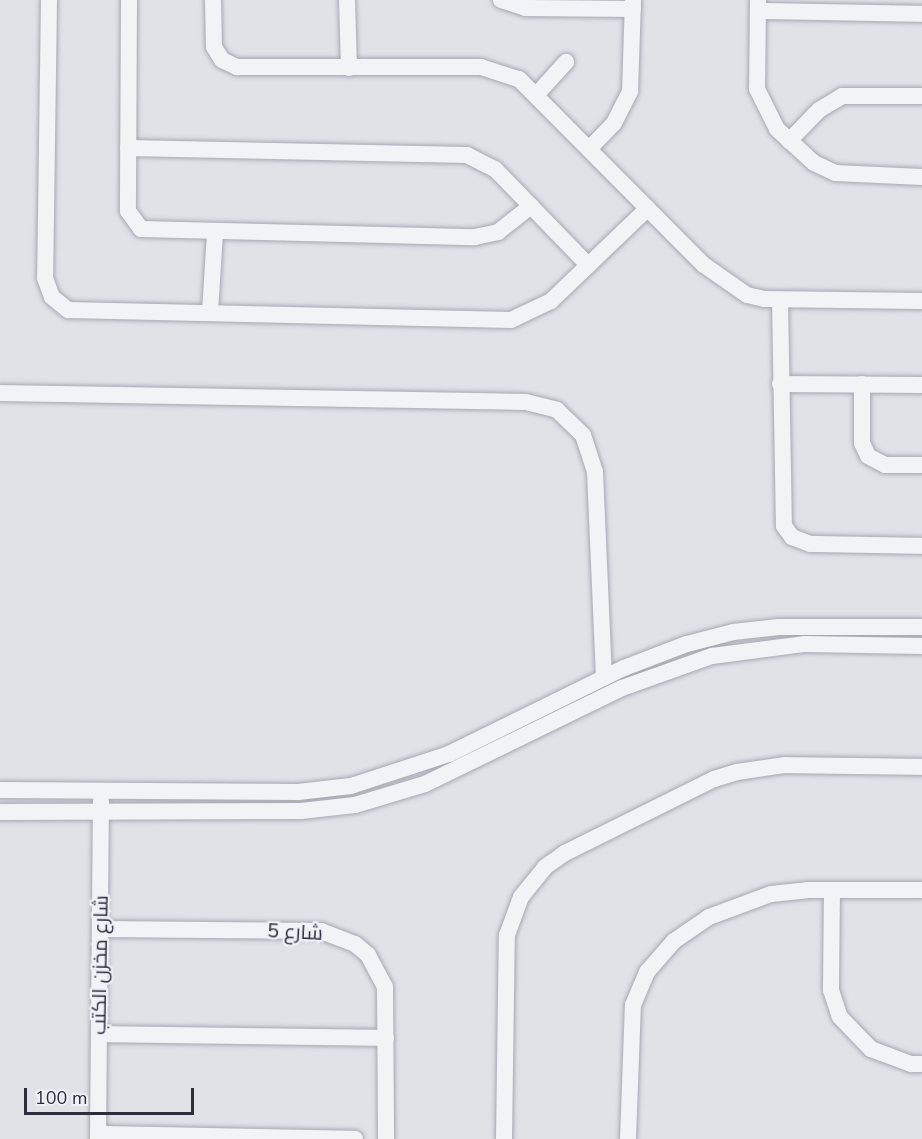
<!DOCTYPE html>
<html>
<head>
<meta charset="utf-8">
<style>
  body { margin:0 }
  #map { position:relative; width:922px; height:1139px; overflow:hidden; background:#e0e2e8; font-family:"Nunito Sans",Cairo,sans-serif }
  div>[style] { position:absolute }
  .roads { filter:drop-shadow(0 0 2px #a6a8b2) drop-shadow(0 0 2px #a6a8b2) }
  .minor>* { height:16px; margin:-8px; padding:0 8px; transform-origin:8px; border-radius:8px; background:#f2f3f6 }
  span { translate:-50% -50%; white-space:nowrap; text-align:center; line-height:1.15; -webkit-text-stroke:4.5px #eff1f6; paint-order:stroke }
  .street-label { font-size:20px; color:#2a2e3e }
  .scale { position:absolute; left:24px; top:1088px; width:170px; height:27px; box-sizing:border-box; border:3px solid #2a2e3e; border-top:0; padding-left:8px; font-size:18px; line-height:21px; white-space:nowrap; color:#2a2e3e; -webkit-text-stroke:4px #eff1f6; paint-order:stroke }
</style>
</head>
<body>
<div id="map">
  <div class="roads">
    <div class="minor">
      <i style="left:49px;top:0;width:278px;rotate:90.8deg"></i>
      <i style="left:45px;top:278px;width:20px;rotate:70deg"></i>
      <i style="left:52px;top:297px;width:21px;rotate:39deg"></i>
      <i style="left:68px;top:310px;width:443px;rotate:1.3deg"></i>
      <i style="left:511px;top:320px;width:44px;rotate:-25.4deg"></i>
      <i style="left:551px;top:301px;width:134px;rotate:-43.8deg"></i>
      <i style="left:129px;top:0;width:211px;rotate:90.3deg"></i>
      <i style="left:128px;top:211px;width:22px;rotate:54deg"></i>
      <i style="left:141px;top:229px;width:334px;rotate:1.4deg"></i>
      <i style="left:475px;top:237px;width:24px;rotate:-12deg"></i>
      <i style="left:498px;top:232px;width:42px;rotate:-38.2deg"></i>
      <i style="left:213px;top:0;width:47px;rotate:88.8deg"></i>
      <i style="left:214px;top:47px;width:15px;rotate:58deg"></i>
      <i style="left:222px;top:60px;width:17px;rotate:25deg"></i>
      <i style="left:237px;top:67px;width:244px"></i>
      <i style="left:481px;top:67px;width:40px;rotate:18deg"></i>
      <i style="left:519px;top:79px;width:262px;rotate:45.2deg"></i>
      <i style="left:704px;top:265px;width:52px;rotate:34.9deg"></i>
      <i style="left:747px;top:295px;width:17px;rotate:13deg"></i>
      <i style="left:764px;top:299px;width:158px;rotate:0.7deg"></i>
      <i style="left:347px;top:0;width:68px;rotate:88.3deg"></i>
      <i style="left:501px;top:0;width:25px;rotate:18deg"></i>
      <i style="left:525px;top:8px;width:108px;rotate:0.5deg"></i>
      <i style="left:758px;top:0;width:89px;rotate:90.6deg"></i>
      <i style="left:757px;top:89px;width:45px;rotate:63.4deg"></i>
      <i style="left:777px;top:129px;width:50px;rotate:42.6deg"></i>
      <i style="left:814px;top:163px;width:23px;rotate:25deg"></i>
      <i style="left:835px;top:173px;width:87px;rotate:2.6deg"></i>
      <i style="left:758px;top:11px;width:164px;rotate:1deg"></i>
      <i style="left:538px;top:93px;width:42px;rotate:-47.9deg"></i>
      <i style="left:789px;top:141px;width:43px;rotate:-45.9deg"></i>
      <i style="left:819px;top:110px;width:27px;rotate:-31deg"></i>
      <i style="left:842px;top:96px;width:80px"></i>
      <i style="left:591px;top:147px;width:33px;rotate:-46deg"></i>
      <i style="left:614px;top:123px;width:36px;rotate:-63deg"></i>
      <i style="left:630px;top:91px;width:91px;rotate:-88.1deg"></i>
      <i style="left:128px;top:148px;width:339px;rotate:1.2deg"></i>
      <i style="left:467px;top:155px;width:31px;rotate:27deg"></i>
      <i style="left:495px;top:169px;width:134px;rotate:45.9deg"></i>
      <i style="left:780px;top:300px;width:226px;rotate:89deg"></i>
      <i style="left:784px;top:526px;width:14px;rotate:54deg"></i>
      <i style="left:792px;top:537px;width:19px;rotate:21deg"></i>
      <i style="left:810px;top:544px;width:112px;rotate:1deg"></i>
      <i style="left:210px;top:312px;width:79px;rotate:-86.4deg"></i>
      <i style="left:780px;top:384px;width:142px;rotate:0.4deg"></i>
      <i style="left:862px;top:384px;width:59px;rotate:90deg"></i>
      <i style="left:862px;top:443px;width:14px;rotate:65deg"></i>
      <i style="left:868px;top:456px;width:19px;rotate:28deg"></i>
      <i style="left:885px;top:465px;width:37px"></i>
      <i style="left:0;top:393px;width:526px;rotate:0.98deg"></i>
      <i style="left:526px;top:402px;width:32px;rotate:14deg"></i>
      <i style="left:557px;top:410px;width:36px;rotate:44deg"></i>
      <i style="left:583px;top:435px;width:39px;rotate:72deg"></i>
      <i style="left:595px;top:472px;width:206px;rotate:87.5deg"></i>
      <i style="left:0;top:790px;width:298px;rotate:0.4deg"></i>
      <i style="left:298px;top:792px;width:53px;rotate:-6.5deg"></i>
      <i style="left:351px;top:786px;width:103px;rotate:-18.1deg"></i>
      <i style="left:449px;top:754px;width:195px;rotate:-26.2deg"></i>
      <i style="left:624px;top:668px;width:67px;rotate:-20.9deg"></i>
      <i style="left:687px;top:644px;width:48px;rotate:-14.6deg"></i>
      <i style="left:733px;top:632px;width:46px;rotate:-6.2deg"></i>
      <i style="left:779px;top:627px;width:143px"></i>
      <i style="left:0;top:812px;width:301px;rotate:-0.2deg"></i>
      <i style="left:301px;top:811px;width:54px;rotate:-6.3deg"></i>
      <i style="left:355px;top:805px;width:73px;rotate:-16.7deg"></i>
      <i style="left:425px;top:784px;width:219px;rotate:-26deg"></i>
      <i style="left:622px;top:688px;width:96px;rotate:-19.6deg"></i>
      <i style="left:712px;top:656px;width:94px;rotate:-7.4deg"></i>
      <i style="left:805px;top:644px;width:117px;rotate:1deg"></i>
      <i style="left:832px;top:890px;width:100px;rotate:90.6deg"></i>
      <i style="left:831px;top:990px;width:28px;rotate:72deg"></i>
      <i style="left:840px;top:1017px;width:45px;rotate:45.9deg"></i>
      <i style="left:871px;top:1049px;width:43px;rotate:20.6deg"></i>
      <i style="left:911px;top:1064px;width:11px"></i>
      <i style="left:100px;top:929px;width:221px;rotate:0.5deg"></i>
      <i style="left:321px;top:931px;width:36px;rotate:21deg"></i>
      <i style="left:355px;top:944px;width:17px;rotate:40deg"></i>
      <i style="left:368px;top:955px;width:36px;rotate:62deg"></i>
      <i style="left:385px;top:987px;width:152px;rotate:89.6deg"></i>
      <i style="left:99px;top:1034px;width:287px;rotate:0.8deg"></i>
      <i style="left:98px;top:1134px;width:257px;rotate:1.1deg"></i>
      <i style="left:98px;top:1139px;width:338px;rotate:-89.5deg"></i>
      <i style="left:504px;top:1139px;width:204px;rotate:-89.2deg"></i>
      <i style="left:507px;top:935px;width:40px;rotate:-69.8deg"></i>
      <i style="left:521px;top:897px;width:38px;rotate:-51deg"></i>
      <i style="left:545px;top:867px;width:24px;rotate:-35deg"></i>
      <i style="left:565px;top:853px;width:166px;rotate:-26.4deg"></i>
      <i style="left:714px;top:779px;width:24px;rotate:-17deg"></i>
      <i style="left:737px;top:772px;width:49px;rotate:-8.3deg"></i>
      <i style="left:785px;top:765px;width:137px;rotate:0.8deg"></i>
      <i style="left:628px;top:1139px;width:134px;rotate:-87.9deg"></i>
      <i style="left:633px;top:1005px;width:36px;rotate:-67deg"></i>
      <i style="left:647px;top:972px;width:41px;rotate:-48.9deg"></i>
      <i style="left:674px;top:941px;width:42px;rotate:-34.4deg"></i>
      <i style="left:709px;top:917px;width:66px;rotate:-20.4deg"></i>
      <i style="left:771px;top:894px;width:36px;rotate:-6deg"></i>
      <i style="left:807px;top:890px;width:115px"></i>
    </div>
  </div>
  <div class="street-label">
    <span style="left:295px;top:932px;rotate:3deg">شارع 5</span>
    <span style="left:100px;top:965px;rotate:-89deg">شارع مخزن الكتب</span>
  </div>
  <div class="scale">100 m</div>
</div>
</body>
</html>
